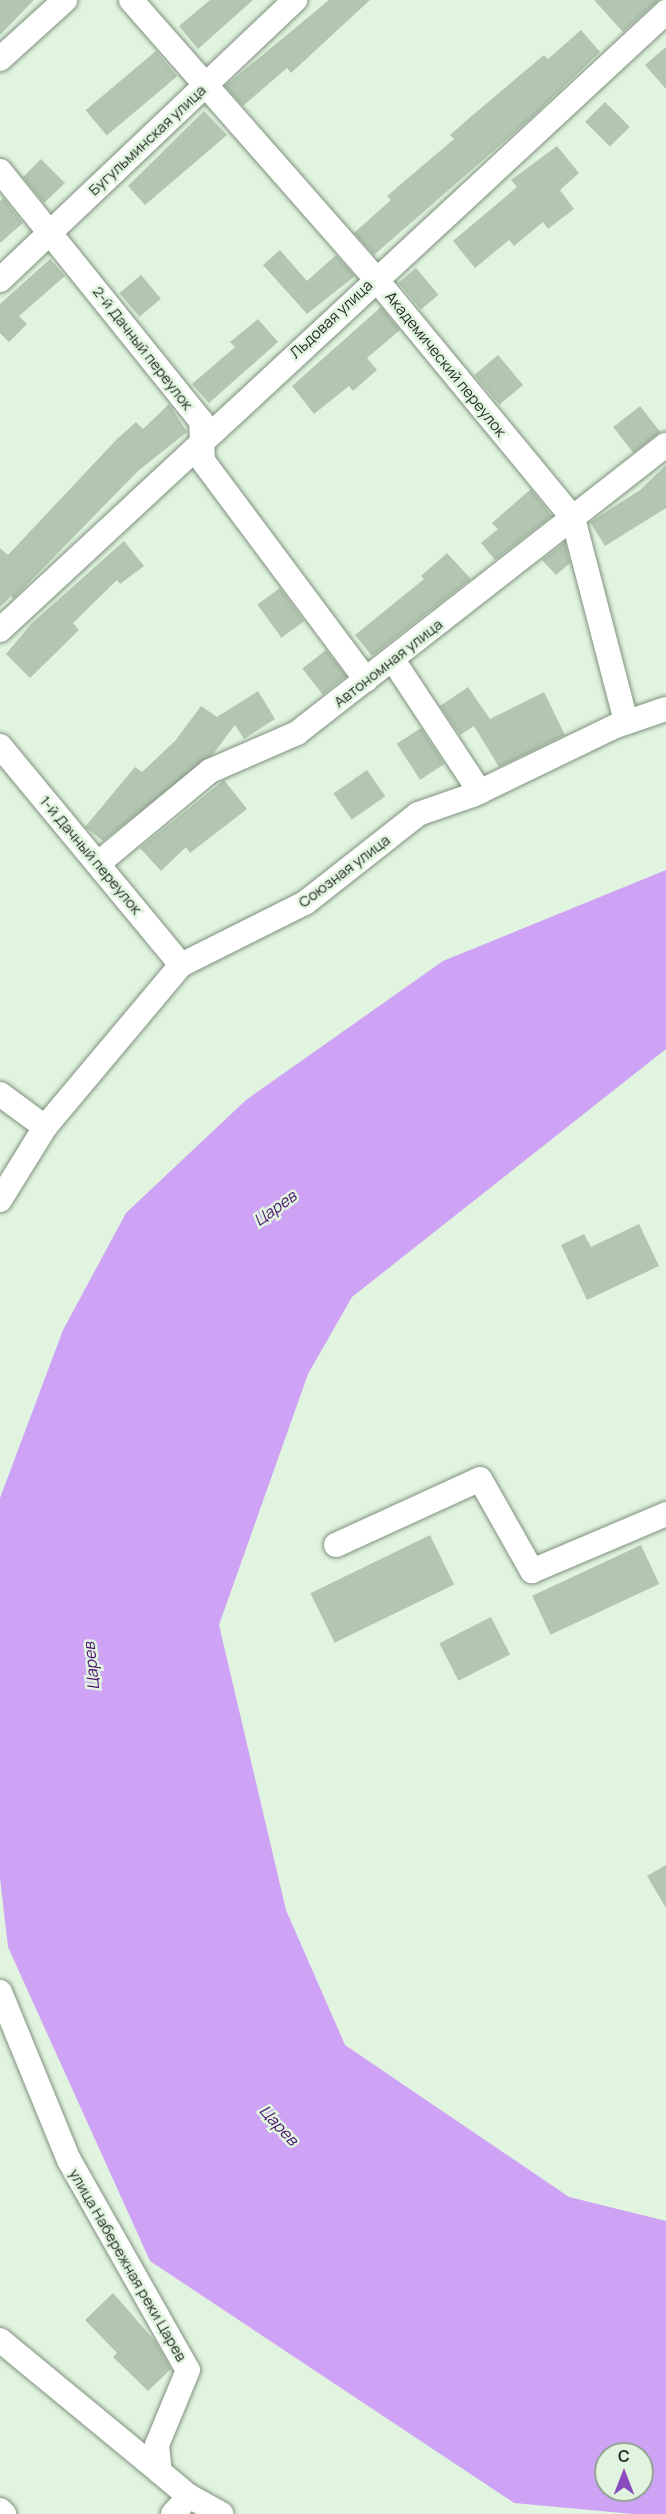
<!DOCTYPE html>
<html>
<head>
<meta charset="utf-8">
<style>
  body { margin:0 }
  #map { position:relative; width:666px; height:2514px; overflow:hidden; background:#e1f4df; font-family:Manrope,sans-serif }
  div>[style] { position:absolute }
  .water>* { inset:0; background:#cea3f5 }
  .building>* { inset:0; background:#b4c6b2; transform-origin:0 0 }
  .roads { filter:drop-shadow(0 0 2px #7f917e) drop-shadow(0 0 2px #7f917e) }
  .street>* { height:24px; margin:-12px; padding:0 12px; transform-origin:12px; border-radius:12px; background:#fff }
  span { translate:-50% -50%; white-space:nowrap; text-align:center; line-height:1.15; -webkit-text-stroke:5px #e1f4df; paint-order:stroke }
  .street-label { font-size:15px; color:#242b24 }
  .water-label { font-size:16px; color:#4c1171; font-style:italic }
  .north { position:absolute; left:594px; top:2442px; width:60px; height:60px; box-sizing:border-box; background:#e1f4df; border:2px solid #95a494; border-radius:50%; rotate:0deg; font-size:16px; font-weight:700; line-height:24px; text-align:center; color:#242b24 }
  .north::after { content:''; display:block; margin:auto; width:21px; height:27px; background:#8c4abf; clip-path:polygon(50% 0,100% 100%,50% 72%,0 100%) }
</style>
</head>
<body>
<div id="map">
  <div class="water">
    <i style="clip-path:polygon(evenodd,666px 870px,666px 1049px,352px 1297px,308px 1374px,219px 1625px,286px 1910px,345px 2045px,569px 2197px,666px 2221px,666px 2514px,633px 2514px,514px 2503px,150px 2261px,8px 1947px,0 1878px,0 1498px,63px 1330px,126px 1213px,246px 1100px,443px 961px,666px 870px,606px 2454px,642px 2454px,642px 2490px,606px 2490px,606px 2454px)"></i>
  </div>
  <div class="building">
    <i style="clip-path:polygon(0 0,34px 0,0 35px)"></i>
    <i style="clip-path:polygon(210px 0,253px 0,198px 49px,179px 26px)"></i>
    <i style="clip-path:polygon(329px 0,370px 0,291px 73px,287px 68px,243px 106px,225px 86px)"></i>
    <i style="clip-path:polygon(594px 0,659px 0,623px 32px)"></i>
    <i style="clip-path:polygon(581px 30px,600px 52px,530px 119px,374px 255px,354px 233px,391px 200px,387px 196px,454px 139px,450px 135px,474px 114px,544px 55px,548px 59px)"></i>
    <i style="clip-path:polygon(666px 47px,666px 89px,645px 65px)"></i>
    <i style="left:156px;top:51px;width:33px;height:92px;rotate:50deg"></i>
    <i style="left:605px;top:102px;width:35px;height:28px;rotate:45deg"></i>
    <i style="clip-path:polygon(204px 111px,227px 135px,145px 205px,128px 186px)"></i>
    <i style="clip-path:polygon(557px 146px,579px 173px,560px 190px,574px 209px,548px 229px,543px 222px,514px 246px,509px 240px,475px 268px,453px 241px,517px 187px,511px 180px)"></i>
    <i style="clip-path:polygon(41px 159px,65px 183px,44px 203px,23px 177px)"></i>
    <i style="clip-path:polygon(3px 198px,23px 223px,0 243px,0 201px)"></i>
    <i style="clip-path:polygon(280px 250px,307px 281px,336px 255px,355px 276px,307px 314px,263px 265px)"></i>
    <i style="clip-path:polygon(50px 259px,65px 276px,19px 316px,27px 324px,9px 342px,0 333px,0 304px)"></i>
    <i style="left:416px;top:268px;width:35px;height:23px;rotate:50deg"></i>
    <i style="left:141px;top:275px;width:31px;height:28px;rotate:50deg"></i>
    <i style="clip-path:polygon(381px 307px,400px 330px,367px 358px,377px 370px,353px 391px,349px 386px,314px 414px,292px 386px)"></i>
    <i style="clip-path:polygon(258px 319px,278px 342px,209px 403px,192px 384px,235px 347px,230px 342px)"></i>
    <i style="left:498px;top:355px;width:39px;height:31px;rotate:50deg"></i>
    <i style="clip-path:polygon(169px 404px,187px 432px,138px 471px,13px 599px,11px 596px,0 607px,0 548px,8px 555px,117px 439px,136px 422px,143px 429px)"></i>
    <i style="left:640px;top:406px;width:33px;height:34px;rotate:52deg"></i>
    <i style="clip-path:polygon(666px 465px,666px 508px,605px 546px,590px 522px,640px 490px)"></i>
    <i style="clip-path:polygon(531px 489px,552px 516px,495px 560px,481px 543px,498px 529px,492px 523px)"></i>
    <i style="clip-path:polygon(124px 541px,144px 566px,120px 584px,117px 580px,73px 623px,79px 630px,30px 678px,6px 654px,31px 624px)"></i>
    <i style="clip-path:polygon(565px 542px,570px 563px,556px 575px,542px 560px)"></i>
    <i style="clip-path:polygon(447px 553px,471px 579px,372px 656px,355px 635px,424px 579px,421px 576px)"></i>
    <i style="left:280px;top:588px;width:41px;height:28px;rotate:54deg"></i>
    <i style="left:326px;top:650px;width:33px;height:30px;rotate:52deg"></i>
    <i style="clip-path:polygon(468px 687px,490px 719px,544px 692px,565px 735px,499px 767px,474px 726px,460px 735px,440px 706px)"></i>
    <i style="clip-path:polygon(258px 691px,275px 719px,244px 739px,235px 725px,213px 754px,103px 841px,85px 827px,135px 767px,142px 772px,175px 741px,201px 706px,217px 717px)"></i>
    <i style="left:421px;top:728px;width:43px;height:29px;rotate:57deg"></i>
    <i style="left:367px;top:770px;width:32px;height:41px;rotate:55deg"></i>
    <i style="clip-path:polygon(224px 780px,247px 809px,190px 853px,186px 847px,161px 871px,140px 848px)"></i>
    <i style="clip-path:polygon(639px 1224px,659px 1266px,587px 1300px,561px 1245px,584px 1234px,591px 1247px)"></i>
    <i style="left:430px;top:1535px;width:55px;height:133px;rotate:64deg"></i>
    <i style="left:641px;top:1545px;width:43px;height:120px;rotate:65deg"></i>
    <i style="left:491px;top:1617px;width:42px;height:58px;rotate:63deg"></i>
    <i style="clip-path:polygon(666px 1865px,666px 1908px,647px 1876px)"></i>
    <i style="clip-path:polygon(113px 2293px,155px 2341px,171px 2369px,148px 2391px,113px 2357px,117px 2353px,85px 2320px)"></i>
  </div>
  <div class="roads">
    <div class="street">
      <i style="left:131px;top:0;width:370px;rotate:48.7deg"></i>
      <i style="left:375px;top:278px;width:311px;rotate:50.5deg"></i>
      <i style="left:573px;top:518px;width:211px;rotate:75.4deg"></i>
      <i style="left:0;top:59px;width:88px;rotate:-42.2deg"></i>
      <i style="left:0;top:171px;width:321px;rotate:51.2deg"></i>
      <i style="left:201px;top:421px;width:40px;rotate:87.1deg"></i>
      <i style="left:203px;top:461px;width:273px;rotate:53.3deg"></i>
      <i style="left:0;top:280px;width:407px;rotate:-43.5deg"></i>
      <i style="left:0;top:630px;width:909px;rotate:-42.86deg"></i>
      <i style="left:393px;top:660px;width:158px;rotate:56.6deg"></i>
      <i style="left:0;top:746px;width:284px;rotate:50.4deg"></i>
      <i style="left:100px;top:862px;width:143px;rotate:-39.6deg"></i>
      <i style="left:210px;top:771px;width:95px;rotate:-23.6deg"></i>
      <i style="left:297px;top:733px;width:468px;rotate:-38deg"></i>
      <i style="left:0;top:1094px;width:56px;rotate:36.3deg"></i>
      <i style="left:0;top:1200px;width:86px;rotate:-58.3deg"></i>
      <i style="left:45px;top:1127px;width:212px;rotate:-50deg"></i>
      <i style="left:181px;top:965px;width:139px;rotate:-26.6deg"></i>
      <i style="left:305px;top:903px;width:144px;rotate:-38.2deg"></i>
      <i style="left:418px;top:814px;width:58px;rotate:-19.1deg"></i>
      <i style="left:473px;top:795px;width:159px;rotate:-25.8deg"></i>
      <i style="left:616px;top:726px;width:53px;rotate:-18.8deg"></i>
      <i style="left:336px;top:1545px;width:158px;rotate:-24.6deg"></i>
      <i style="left:480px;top:1479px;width:106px;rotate:60.5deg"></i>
      <i style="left:532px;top:1571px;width:146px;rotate:-23deg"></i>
      <i style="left:0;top:1992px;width:182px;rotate:67.7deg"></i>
      <i style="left:69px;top:2160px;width:241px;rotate:60.5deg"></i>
      <i style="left:188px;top:2370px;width:81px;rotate:112.5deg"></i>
      <i style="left:157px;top:2445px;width:27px;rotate:84deg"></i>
      <i style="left:160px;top:2472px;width:38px;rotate:40deg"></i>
      <i style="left:189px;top:2496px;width:37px;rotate:29deg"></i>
      <i style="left:0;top:2340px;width:207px;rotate:39.5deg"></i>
      <i style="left:0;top:2510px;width:6px;rotate:45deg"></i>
      <i style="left:173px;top:2514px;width:24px;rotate:-48deg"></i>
    </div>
  </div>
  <div class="street-label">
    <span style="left:147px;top:140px;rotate:-43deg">Бугульминская улица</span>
    <span style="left:331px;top:319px;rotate:-43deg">Льдовая улица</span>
    <span style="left:143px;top:348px;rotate:52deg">2-й Дачный переулок</span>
    <span style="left:446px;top:364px;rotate:51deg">Академический переулок</span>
    <span style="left:388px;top:663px;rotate:-38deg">Автономная улица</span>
    <span style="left:91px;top:855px;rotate:50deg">1-й Дачный переулок</span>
    <span style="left:344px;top:871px;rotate:-37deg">Союзная улица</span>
    <span style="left:128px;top:2265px;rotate:60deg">улица Набережная реки Царев</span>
  </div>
  <div class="water-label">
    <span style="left:275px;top:1208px;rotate:-36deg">Царев</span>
    <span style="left:91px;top:1666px;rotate:-96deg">Царев</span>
    <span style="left:279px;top:2125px;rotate:47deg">Царев</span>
  </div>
  <div class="north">С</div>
</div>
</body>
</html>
